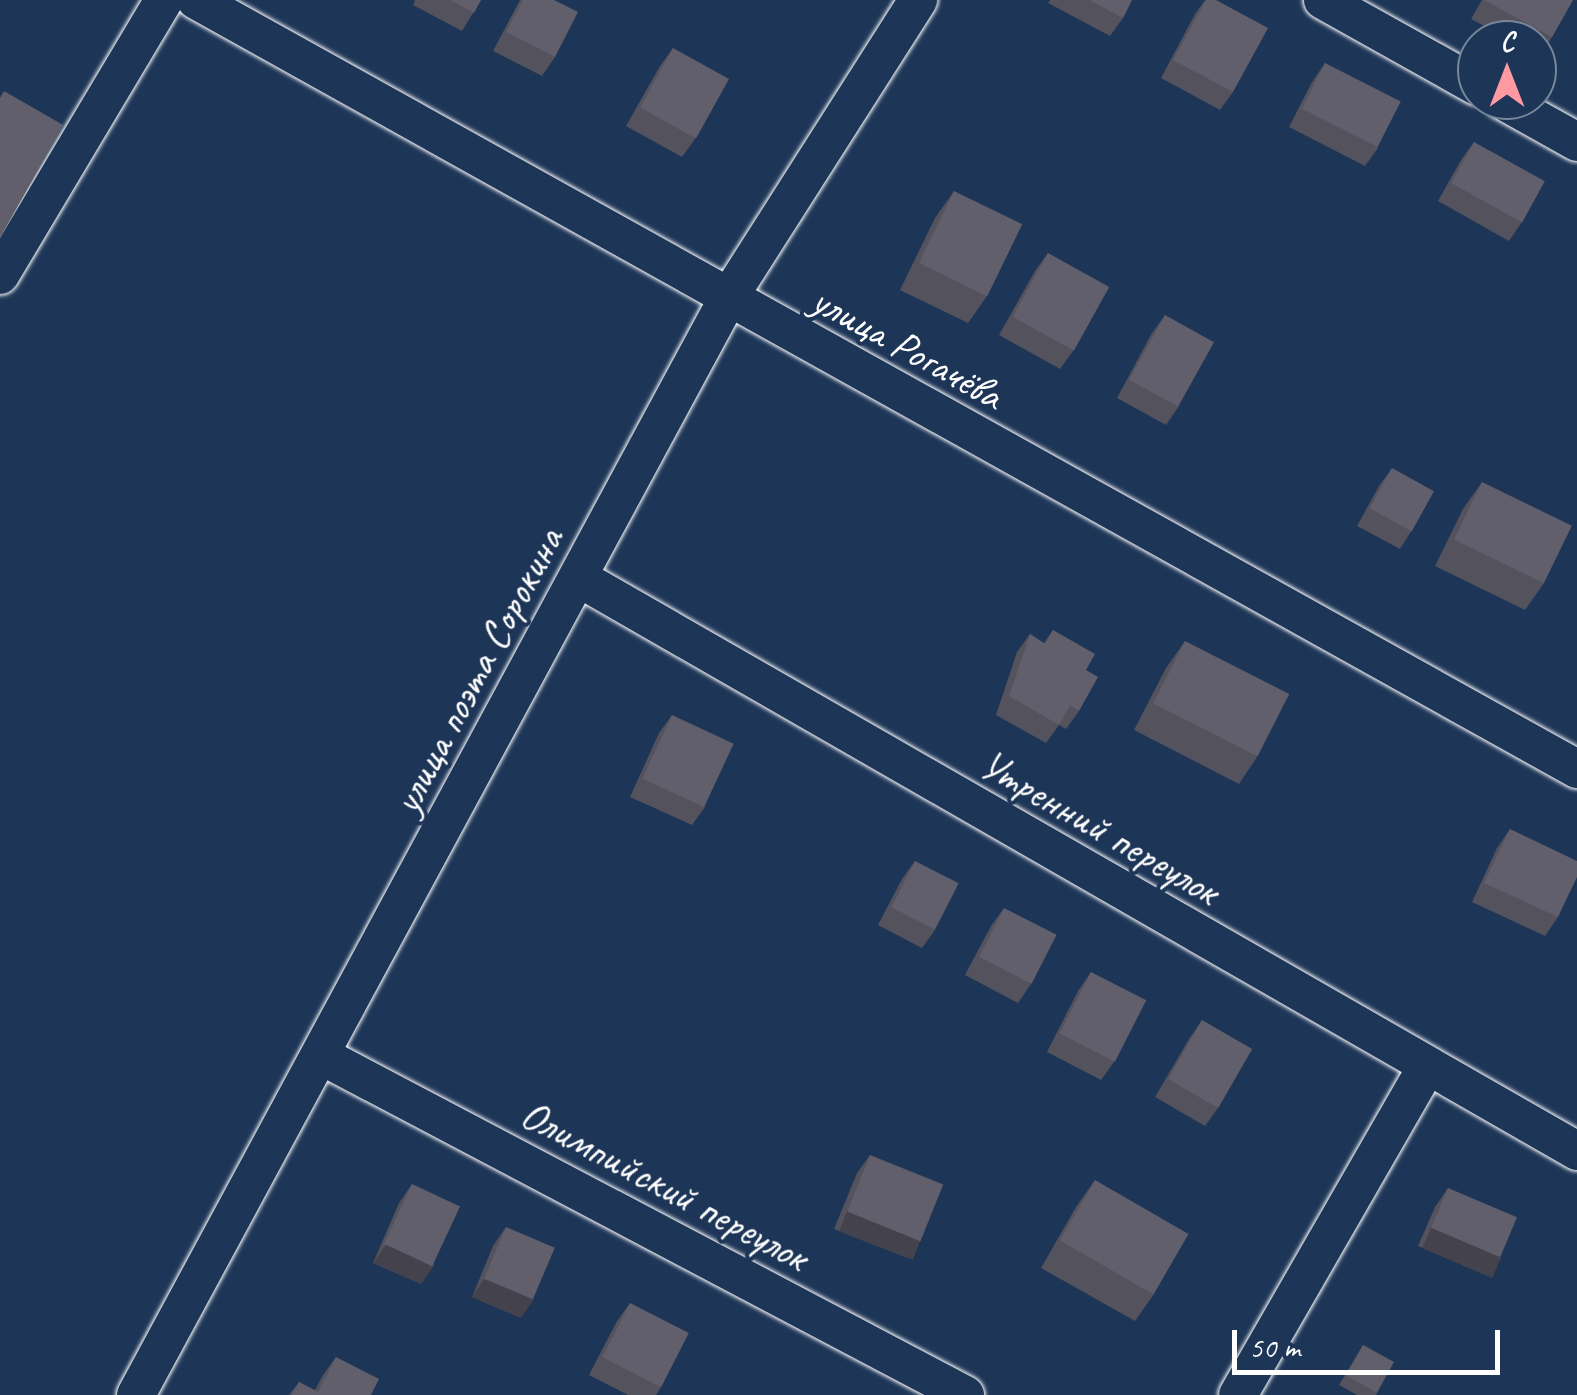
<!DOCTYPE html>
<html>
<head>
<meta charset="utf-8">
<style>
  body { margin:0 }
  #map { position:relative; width:1577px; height:1395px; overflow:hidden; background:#1d3557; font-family:Caveat,sans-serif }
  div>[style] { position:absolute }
  .roads { filter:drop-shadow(0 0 2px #fff) drop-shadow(0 0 2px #fff) }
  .minor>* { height:38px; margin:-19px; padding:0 19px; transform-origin:19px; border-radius:19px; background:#1d3557 }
  .wall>* { inset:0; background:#53525d }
  .shaded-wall>* { inset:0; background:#44424c; transform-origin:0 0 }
  .building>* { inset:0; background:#615f6c; transform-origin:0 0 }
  span { translate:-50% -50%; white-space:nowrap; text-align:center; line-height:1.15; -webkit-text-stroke:8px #1d3557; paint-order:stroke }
  .street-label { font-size:42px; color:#fff }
  .north { position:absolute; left:1457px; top:20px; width:100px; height:100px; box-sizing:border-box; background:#1d3557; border:2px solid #77869a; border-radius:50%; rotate:0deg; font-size:28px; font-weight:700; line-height:40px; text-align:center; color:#fff }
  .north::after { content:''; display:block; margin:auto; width:35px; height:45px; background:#ff9aa2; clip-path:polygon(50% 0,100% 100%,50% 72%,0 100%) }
  .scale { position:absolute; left:1232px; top:1330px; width:268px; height:45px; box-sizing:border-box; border:5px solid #fff; border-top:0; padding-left:12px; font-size:30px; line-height:35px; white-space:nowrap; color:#fff; -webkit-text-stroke:8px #1d3557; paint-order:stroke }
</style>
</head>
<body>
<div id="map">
  <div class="roads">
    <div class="minor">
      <i style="left:196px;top:0;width:1581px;rotate:29.11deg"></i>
      <i style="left:1323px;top:0;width:176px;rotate:29.2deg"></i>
      <i style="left:1502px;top:100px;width:86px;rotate:29.2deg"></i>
      <i style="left:0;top:275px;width:320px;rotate:-59.2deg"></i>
      <i style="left:579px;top:578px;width:1151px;rotate:29.86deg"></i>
      <i style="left:322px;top:1056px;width:727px;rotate:27.8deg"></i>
      <i style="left:136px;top:1395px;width:1244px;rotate:-61.64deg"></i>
      <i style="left:727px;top:300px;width:356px;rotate:-57.5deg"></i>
      <i style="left:1238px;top:1395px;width:375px;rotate:-60.1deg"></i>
    </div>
  </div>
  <div class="wall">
    <i style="clip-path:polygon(415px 0,481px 0,462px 31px,413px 5px)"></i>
    <i style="clip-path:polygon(520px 0,554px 0,555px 57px,542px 76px,493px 51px)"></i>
    <i style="clip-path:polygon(1050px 0,1132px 0,1123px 18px,1110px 36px,1048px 3px)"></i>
    <i style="clip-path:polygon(1205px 0,1233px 92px,1220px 110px,1161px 78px,1195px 14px)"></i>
    <i style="clip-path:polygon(1482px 0,1573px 0,1552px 37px,1540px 56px,1537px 54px,1537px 40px,1511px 40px,1471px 19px)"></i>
    <i style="clip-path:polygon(673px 48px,695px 139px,682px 157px,626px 126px,660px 66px)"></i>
    <i style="clip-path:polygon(1325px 63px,1378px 148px,1365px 166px,1289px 127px,1312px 82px)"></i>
    <i style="clip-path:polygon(1474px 142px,1522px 222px,1509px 241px,1438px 201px,1461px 160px)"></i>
    <i style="clip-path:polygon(954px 191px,987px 296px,968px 323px,900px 290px,935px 218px)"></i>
    <i style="clip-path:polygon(1048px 253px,1073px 351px,1060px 369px,999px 335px,1035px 271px)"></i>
    <i style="clip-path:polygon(1165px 315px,1179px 406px,1166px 425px,1117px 398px,1152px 333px)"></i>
    <i style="clip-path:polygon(1392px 468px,1412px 530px,1400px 549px,1357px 526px,1379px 486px)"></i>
    <i style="clip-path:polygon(1482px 482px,1544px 583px,1525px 610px,1435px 566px,1463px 509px)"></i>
    <i style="clip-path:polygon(1053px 630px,1086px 670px,1079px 711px,1066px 729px,1059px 725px,1046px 743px,996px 715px,1017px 652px,1030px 634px,1044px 643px)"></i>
    <i style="clip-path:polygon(1185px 641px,1257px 757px,1239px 784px,1134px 730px,1166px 668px)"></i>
    <i style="clip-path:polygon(672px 715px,705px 807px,692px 825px,630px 797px,659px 733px)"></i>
    <i style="clip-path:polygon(1510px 829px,1558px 917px,1545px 936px,1472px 902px,1497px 848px)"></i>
    <i style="clip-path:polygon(915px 861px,935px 930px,922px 948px,878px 925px,902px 879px)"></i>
    <i style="clip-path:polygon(1004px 908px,1031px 984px,1018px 1003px,965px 975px,991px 926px)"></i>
    <i style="clip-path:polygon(1091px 972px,1114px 1062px,1101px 1080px,1047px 1052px,1078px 991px)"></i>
    <i style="clip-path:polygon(1202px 1020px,1218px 1108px,1205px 1126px,1155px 1097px,1189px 1039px)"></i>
    <i style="clip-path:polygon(870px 1155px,921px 1240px,908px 1258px,834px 1229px,857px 1173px)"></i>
    <i style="clip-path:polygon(1095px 1180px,1154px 1294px,1135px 1321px,1041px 1268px,1076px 1207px)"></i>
    <i style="clip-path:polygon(412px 1184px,434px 1265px,421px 1284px,373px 1263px,399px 1203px)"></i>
    <i style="clip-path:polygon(1448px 1188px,1501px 1258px,1488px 1276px,1418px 1246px,1435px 1207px)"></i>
    <i style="clip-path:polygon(506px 1227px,521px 1318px,472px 1297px,493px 1246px)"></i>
    <i style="clip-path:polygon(630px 1303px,661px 1387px,656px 1395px,628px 1395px,589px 1375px,617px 1321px)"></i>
    <i style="clip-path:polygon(1363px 1345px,1394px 1362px,1376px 1395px,1357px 1395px,1339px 1385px)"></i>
    <i style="clip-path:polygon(336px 1357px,371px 1395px,289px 1395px,299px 1382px,315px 1390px,323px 1375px)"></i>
  </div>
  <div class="shaded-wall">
    <i style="left:847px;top:1211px;width:79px;height:22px;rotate:21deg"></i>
    <i style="left:1431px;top:1228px;width:76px;height:22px;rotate:23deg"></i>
    <i style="clip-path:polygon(386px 1245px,434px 1265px,421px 1284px,373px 1263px)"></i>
    <i style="clip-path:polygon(484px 1279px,534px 1299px,521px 1318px,472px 1297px)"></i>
  </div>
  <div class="building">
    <i style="clip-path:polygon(450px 0,481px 0,474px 13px)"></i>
    <i style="clip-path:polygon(523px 0,554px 0,578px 12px,555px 57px,506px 32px)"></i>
    <i style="clip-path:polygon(1089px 0,1132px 0,1123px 18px)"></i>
    <i style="clip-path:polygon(1206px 0,1216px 0,1268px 28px,1233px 92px,1173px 60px)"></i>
    <i style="clip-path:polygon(1484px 0,1573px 0,1552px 37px)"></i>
    <i style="left:673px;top:48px;width:64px;height:68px;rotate:29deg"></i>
    <i style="left:1325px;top:63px;width:85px;height:51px;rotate:27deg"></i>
    <i style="clip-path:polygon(4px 91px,63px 125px,0 238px,0 98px)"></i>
    <i style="left:1474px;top:142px;width:81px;height:47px;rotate:29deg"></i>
    <i style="left:954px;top:191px;width:76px;height:80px;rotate:26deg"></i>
    <i style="left:1048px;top:253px;width:70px;height:73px;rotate:29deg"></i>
    <i style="left:1165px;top:315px;width:56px;height:74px;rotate:29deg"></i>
    <i style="left:1392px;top:468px;width:48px;height:46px;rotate:29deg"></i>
    <i style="left:1482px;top:482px;width:100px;height:64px;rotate:26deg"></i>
    <i style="clip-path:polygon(1053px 630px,1095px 654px,1086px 670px,1098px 677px,1079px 711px,1070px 705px,1059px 725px,1009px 696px,1030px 634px,1045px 644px)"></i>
    <i style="left:1185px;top:641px;width:117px;height:70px;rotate:27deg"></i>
    <i style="left:672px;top:715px;width:68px;height:70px;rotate:25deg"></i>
    <i style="clip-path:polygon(1510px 829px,1577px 861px,1577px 877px,1558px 917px,1484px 883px)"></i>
    <i style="left:915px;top:861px;width:49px;height:52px;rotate:27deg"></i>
    <i style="left:1004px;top:908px;width:59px;height:55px;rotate:27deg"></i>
    <i style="left:1091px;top:972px;width:62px;height:69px;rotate:27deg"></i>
    <i style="left:1202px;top:1020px;width:58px;height:68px;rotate:30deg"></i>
    <i style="left:870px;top:1155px;width:79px;height:61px;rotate:22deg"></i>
    <i style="left:1095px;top:1180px;width:108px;height:70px;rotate:30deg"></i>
    <i style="left:412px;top:1184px;width:53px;height:66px;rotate:25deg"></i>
    <i style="left:1448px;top:1188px;width:75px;height:43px;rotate:23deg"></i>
    <i style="left:506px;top:1227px;width:53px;height:56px;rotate:23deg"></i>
    <i style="left:630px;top:1303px;width:66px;height:61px;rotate:27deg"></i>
    <i style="left:1363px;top:1345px;width:35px;height:35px;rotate:29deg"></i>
    <i style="clip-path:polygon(336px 1357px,379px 1379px,371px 1395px,292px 1395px,299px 1382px,318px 1392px)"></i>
  </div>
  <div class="street-label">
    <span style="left:907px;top:348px;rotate:29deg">улица Рогачёва</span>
    <span style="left:478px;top:671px;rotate:-62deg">улица поэта Сорокина</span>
    <span style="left:1099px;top:828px;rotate:30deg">Утренний переулок</span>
    <span style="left:664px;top:1186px;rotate:28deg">Олимпийский переулок</span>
  </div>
  <div class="north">С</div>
  <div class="scale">50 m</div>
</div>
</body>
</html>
